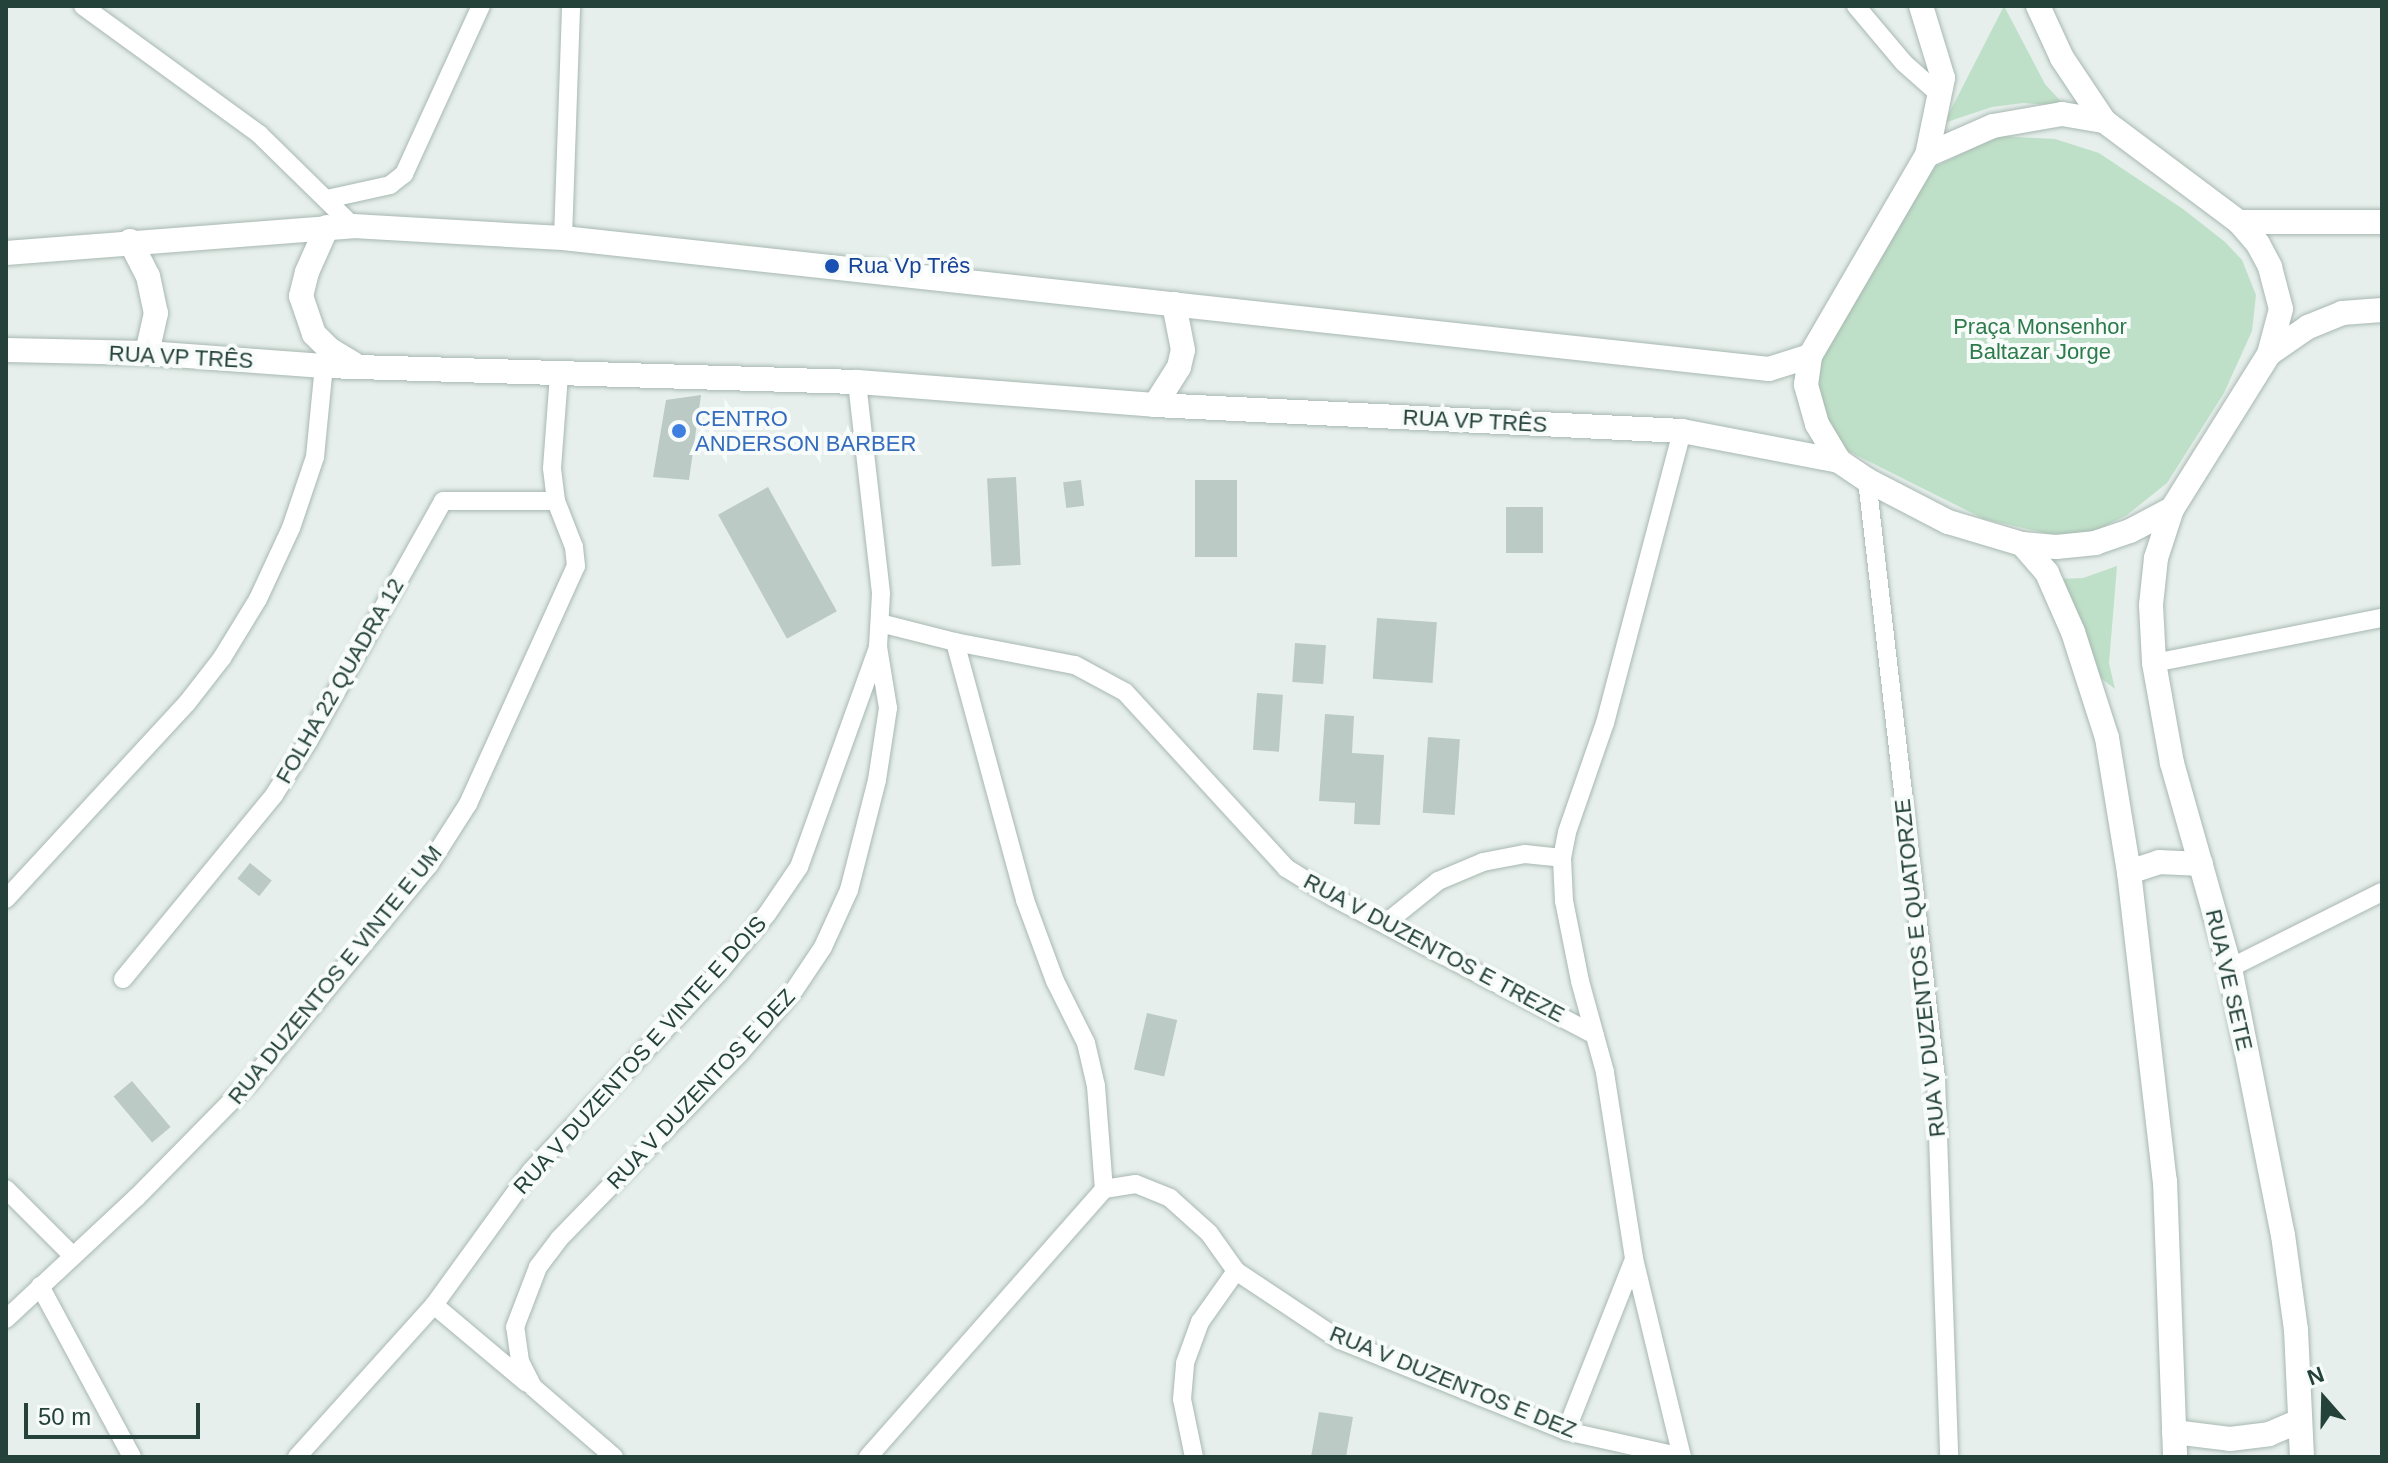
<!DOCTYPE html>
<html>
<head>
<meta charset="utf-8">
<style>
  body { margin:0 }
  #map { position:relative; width:2388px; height:1463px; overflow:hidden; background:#e6efeb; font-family:Arial,sans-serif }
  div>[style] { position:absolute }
  .green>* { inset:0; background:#bfe0c8 }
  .building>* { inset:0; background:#bbcac4; transform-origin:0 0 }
  .roads { filter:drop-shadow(0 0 2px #a8b8b2) drop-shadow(0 0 2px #a8b8b2) }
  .street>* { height:18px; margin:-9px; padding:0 9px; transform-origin:9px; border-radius:9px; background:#fff }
  .secondary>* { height:24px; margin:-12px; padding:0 12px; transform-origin:12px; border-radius:12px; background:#fff }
  .dots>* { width:22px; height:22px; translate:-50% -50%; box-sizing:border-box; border:4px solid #f7fbf9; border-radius:50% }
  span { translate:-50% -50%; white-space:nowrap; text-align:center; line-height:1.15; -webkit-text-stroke:8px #f7fbf9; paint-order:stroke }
  .transit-label { font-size:22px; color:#164399 }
  .left { translate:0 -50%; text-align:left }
  .park-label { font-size:22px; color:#2d7a4b }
  .street-label { font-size:22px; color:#24423a }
  .shop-label { font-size:22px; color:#366cbe }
  .frame { position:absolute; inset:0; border:8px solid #24423a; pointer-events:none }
  .north { position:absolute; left:2284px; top:1359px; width:80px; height:80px; -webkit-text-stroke:6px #f7fbf9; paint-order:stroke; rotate:340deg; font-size:22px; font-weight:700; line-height:32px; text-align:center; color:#24423a }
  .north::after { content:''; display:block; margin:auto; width:28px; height:36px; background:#24423a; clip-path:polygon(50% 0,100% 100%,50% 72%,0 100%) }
  .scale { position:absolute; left:24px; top:1403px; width:176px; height:36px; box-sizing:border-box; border:4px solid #24423a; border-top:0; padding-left:10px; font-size:24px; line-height:28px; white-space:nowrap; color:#24423a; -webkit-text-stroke:6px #f7fbf9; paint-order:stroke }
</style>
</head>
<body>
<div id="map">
  <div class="green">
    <i style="clip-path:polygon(2004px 6px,2045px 84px,2065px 106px,2023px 103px,1992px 107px,1944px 123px)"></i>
    <i style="clip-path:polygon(1999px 136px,2055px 139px,2099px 153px,2183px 209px,2225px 242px,2242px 260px,2256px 295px,2252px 331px,2224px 393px,2167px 483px,2127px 515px,2097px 530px,2066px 538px,1984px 519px,1832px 443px,1814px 386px,1823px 349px,1934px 167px)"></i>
    <i style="clip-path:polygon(2117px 566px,2109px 663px,2115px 689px,2097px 675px,2059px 579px,2083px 578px)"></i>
  </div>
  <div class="building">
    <i style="clip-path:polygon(701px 395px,689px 480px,653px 477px,666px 400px)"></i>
    <i style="left:1016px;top:477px;width:88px;height:29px;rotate:87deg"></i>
    <i style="left:1081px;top:480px;width:26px;height:18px;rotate:83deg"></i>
    <i style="left:1195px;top:480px;width:42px;height:77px"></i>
    <i style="left:768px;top:487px;width:142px;height:57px;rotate:61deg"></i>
    <i style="left:1506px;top:507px;width:37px;height:46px"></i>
    <i style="left:1377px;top:618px;width:60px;height:61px;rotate:4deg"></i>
    <i style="left:1295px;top:643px;width:31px;height:39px;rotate:4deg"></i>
    <i style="left:1257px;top:693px;width:26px;height:57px;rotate:4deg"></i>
    <i style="clip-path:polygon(1325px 714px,1354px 716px,1352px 753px,1384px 755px,1380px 825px,1354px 824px,1355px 803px,1319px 801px)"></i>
    <i style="left:1428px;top:737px;width:32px;height:76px;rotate:4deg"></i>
    <i style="left:250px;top:863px;width:28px;height:20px;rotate:39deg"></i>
    <i style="left:1147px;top:1013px;width:31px;height:58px;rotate:13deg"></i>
    <i style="left:132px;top:1081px;width:60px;height:24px;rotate:50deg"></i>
    <i style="clip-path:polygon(1319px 1412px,1353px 1417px,1346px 1457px,1311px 1457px)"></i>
  </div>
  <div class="roads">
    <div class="street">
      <i style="left:83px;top:6px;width:218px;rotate:36deg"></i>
      <i style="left:259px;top:134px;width:132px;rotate:44.4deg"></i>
      <i style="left:1856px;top:6px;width:75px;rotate:49.9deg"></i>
      <i style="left:1904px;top:63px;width:47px;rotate:41.5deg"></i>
      <i style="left:327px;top:199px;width:65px;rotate:-12.5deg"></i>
      <i style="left:390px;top:185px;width:18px;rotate:-38deg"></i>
      <i style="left:404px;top:174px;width:185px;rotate:-65.4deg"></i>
      <i style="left:563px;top:238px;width:232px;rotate:-88deg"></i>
      <i style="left:1867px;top:480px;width:602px;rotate:83.42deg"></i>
      <i style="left:1936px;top:1078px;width:379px;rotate:88deg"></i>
      <i style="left:880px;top:623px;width:77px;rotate:14.2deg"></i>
      <i style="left:955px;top:642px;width:122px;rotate:10.9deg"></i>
      <i style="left:1075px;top:665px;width:57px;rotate:28.4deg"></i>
      <i style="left:1125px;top:692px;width:239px;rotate:47.5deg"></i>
      <i style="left:1286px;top:868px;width:55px;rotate:31.7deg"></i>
      <i style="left:1333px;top:897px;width:296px;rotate:27.8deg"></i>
      <i style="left:955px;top:642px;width:267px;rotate:74.8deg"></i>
      <i style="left:1025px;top:900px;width:86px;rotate:69.7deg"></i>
      <i style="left:1055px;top:981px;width:69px;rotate:63.4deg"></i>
      <i style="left:1086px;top:1043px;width:44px;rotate:76.9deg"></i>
      <i style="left:1096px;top:1086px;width:103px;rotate:85.6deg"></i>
      <i style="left:2154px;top:663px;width:232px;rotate:-11.2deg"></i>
      <i style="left:6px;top:899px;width:267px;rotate:-47.3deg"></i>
      <i style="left:187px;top:703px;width:57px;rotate:-52.1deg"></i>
      <i style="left:222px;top:658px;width:69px;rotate:-58.6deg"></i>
      <i style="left:258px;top:599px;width:78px;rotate:-65.1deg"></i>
      <i style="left:291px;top:528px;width:75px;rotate:-71.3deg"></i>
      <i style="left:315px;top:457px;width:91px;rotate:-84.4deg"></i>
      <i style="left:1386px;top:923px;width:67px;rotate:-38.9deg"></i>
      <i style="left:1438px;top:881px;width:49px;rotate:-22.9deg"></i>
      <i style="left:1483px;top:862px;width:43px;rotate:-10.8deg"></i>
      <i style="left:1525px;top:854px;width:37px;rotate:6deg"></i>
      <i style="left:2230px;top:968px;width:170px;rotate:-26.6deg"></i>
      <i style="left:123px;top:979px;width:238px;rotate:-50.6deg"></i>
      <i style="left:274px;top:795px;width:65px;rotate:-57.5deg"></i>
      <i style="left:309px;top:740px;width:274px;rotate:-60.7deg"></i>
      <i style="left:443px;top:501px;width:113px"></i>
      <i style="left:6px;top:1189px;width:93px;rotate:45deg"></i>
      <i style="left:40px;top:1286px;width:194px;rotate:61.7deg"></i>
      <i style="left:434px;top:1305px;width:121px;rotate:40deg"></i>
      <i style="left:6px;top:1319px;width:179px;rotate:-43deg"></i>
      <i style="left:137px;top:1197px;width:161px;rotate:-45.5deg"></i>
      <i style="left:250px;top:1082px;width:281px;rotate:-50.5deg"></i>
      <i style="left:429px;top:865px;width:72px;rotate:-57.4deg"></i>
      <i style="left:468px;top:804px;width:261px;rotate:-65.6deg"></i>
      <i style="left:576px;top:566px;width:19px;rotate:-96deg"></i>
      <i style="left:574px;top:547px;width:49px;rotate:-111.4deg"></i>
      <i style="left:556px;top:501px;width:33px;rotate:-97deg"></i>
      <i style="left:552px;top:468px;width:94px;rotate:-85.7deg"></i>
      <i style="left:1566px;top:1431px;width:185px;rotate:-68.4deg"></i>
      <i style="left:297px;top:1457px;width:205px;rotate:-48deg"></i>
      <i style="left:434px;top:1305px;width:165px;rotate:-54.1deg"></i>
      <i style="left:531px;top:1171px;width:277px;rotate:-46.6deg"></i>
      <i style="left:721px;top:970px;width:72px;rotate:-50.6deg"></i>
      <i style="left:767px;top:914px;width:57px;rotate:-55.8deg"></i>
      <i style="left:799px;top:867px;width:234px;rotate:-70.2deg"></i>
      <i style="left:614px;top:1457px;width:107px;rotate:-139.2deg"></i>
      <i style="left:533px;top:1387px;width:29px;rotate:-117deg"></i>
      <i style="left:520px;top:1361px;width:34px;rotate:-98deg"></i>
      <i style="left:515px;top:1327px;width:64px;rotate:-69deg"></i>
      <i style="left:538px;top:1267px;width:35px;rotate:-53deg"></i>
      <i style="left:559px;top:1239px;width:260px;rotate:-45.8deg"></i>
      <i style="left:740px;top:1053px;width:84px;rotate:-49.3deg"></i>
      <i style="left:795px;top:989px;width:50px;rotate:-56.3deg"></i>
      <i style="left:823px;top:947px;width:63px;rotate:-65.5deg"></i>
      <i style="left:849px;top:890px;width:114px;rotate:-75.7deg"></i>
      <i style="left:877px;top:780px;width:73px;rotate:-81.3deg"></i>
      <i style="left:888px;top:708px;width:62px;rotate:-99.3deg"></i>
      <i style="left:878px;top:647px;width:54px;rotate:-86.8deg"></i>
      <i style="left:881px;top:593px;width:212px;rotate:-96.5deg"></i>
      <i style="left:868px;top:1457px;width:357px;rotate:-48.6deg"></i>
      <i style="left:1104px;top:1189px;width:32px;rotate:-9deg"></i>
      <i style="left:1136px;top:1184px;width:37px;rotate:22deg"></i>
      <i style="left:1170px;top:1198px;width:52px;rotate:41.9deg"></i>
      <i style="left:1209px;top:1233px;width:47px;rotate:54.6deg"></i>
      <i style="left:1236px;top:1271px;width:125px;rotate:33.6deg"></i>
      <i style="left:1340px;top:1340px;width:244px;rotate:21.9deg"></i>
      <i style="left:1566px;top:1431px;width:119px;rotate:12.6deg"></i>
      <i style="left:1194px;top:1457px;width:59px;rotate:-101.7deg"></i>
      <i style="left:1182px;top:1399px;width:36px;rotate:-85deg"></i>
      <i style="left:1185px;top:1363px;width:44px;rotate:-69.9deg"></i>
      <i style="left:1200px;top:1322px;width:62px;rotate:-54.8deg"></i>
      <i style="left:1682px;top:1457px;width:205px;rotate:-103.6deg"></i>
      <i style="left:1634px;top:1258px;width:188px;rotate:-98.9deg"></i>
      <i style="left:1605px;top:1072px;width:94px;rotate:-105.4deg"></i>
      <i style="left:1580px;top:981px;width:82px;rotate:-101.3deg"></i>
      <i style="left:1564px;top:901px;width:43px;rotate:-92.7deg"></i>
      <i style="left:1562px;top:858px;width:26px;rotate:-79deg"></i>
      <i style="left:1567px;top:832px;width:115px;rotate:-70.8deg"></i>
      <i style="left:1605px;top:723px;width:302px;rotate:-75.2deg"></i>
    </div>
    <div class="secondary">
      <i style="left:1921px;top:6px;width:75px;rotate:73deg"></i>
      <i style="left:1943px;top:78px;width:79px;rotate:101.7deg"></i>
      <i style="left:2038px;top:6px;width:57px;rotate:65.2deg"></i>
      <i style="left:2062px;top:58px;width:76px;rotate:56.3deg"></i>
      <i style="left:2062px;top:114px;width:43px;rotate:9.5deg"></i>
      <i style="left:2104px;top:121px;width:169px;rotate:36.8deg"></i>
      <i style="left:2239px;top:222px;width:29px;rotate:49deg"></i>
      <i style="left:2258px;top:244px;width:26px;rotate:62deg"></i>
      <i style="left:2270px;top:267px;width:43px;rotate:75.3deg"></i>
      <i style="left:2281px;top:309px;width:47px;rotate:104.9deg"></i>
      <i style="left:2269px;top:354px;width:183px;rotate:122deg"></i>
      <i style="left:2172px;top:509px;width:47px;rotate:152.4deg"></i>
      <i style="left:2130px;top:531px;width:36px;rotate:161deg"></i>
      <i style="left:2096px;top:543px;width:40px;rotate:174.3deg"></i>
      <i style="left:2056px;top:547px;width:34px;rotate:-175deg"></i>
      <i style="left:2022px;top:544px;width:77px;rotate:-163.4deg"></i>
      <i style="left:1948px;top:522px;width:91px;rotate:-152.6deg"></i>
      <i style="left:1867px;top:480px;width:34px;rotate:-146deg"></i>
      <i style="left:1839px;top:461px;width:43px;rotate:-120.7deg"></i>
      <i style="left:1817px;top:424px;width:41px;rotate:-105.8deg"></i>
      <i style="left:1806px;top:385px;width:29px;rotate:-82deg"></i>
      <i style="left:1810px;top:356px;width:233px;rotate:-59.8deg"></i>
      <i style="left:1927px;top:155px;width:72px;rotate:-23.7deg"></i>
      <i style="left:1993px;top:126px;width:70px;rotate:-9.9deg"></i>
      <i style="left:2239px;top:222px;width:143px"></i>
      <i style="left:327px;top:227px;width:49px;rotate:114deg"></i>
      <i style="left:307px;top:272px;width:25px;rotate:104deg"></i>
      <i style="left:301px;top:296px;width:40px;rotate:71.1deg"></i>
      <i style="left:314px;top:334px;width:21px;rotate:45deg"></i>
      <i style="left:329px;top:349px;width:29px;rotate:31deg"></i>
      <i style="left:130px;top:241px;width:39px;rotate:63deg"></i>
      <i style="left:148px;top:276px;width:38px;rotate:78deg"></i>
      <i style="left:156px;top:313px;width:41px;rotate:102.7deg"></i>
      <i style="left:6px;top:253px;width:348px;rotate:-4.4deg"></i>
      <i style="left:353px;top:226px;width:210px;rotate:3.3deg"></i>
      <i style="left:563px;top:238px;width:1213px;rotate:6.2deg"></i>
      <i style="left:1769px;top:369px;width:43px;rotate:-17.6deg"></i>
      <i style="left:6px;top:350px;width:141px;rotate:1.2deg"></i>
      <i style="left:147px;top:353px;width:177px;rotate:4.2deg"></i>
      <i style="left:324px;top:366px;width:533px;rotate:1.72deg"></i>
      <i style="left:857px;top:382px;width:299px;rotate:4.4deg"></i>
      <i style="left:1155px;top:405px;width:528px;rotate:2.82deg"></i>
      <i style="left:1682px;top:431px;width:160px;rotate:10.8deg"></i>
      <i style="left:2269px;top:354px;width:47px;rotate:-34.7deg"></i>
      <i style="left:2308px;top:327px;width:37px;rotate:-22deg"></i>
      <i style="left:2342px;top:313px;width:40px;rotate:-4.3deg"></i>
      <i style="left:1155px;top:405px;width:45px;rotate:-57.7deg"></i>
      <i style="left:1179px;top:367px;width:17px;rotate:-77deg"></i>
      <i style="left:1183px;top:350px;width:47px;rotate:-101.1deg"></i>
      <i style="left:2172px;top:509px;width:52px;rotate:108.1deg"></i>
      <i style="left:2156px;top:558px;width:47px;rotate:96.1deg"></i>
      <i style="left:2151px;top:605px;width:58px;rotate:87deg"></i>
      <i style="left:2154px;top:663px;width:102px;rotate:79.8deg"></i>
      <i style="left:2172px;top:763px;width:213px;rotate:74.2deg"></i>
      <i style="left:2230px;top:968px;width:272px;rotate:78.8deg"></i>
      <i style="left:2283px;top:1235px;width:96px;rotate:82.2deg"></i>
      <i style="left:2296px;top:1330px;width:127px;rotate:87.3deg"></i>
      <i style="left:2022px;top:544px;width:38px;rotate:49deg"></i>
      <i style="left:2047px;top:573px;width:64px;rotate:66.2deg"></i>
      <i style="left:2073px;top:632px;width:111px;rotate:72.2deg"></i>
      <i style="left:2107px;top:738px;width:136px;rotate:80.7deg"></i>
      <i style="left:2129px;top:872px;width:311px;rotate:83.4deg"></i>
      <i style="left:2165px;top:1181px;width:276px;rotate:87.9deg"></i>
      <i style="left:2129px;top:872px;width:32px;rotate:-18deg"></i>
      <i style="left:2159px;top:862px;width:42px;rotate:2.7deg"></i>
      <i style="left:2174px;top:1432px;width:56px;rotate:7.1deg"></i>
      <i style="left:2230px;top:1439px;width:39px;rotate:-7deg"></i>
      <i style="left:2269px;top:1434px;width:33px;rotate:-23deg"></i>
    </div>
  </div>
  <div class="dots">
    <i style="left:832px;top:266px;background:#1a4fb4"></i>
    <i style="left:679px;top:431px;background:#3f7fe0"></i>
  </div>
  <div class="transit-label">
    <span class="left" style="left:848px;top:266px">Rua Vp Três</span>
  </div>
  <div class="park-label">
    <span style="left:2040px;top:339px">Praça Monsenhor<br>Baltazar Jorge</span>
  </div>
  <div class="street-label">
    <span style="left:181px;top:357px;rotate:3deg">RUA VP TRÊS</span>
    <span style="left:1475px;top:421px;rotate:3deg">RUA VP TRÊS</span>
    <span style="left:340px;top:681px;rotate:-60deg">FOLHA 22 QUADRA 12</span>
    <span style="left:1434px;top:948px;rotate:28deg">RUA V DUZENTOS E TREZE</span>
    <span style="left:1920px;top:968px;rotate:-96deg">RUA V DUZENTOS E QUATORZE</span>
    <span style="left:335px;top:975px;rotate:-51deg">RUA DUZENTOS E VINTE E UM</span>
    <span style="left:2229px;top:980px;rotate:77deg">RUA VE SETE</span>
    <span style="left:640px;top:1055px;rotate:-48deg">RUA V DUZENTOS E VINTE E DOIS</span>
    <span style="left:701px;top:1089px;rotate:-47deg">RUA V DUZENTOS E DEZ</span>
    <span style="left:1453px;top:1382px;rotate:22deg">RUA V DUZENTOS E DEZ</span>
  </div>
  <div class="shop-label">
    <span class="left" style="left:695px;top:431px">CENTRO<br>ANDERSON BARBER</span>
  </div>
  <div class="frame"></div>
  <div class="north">N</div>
  <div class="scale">50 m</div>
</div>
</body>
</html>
